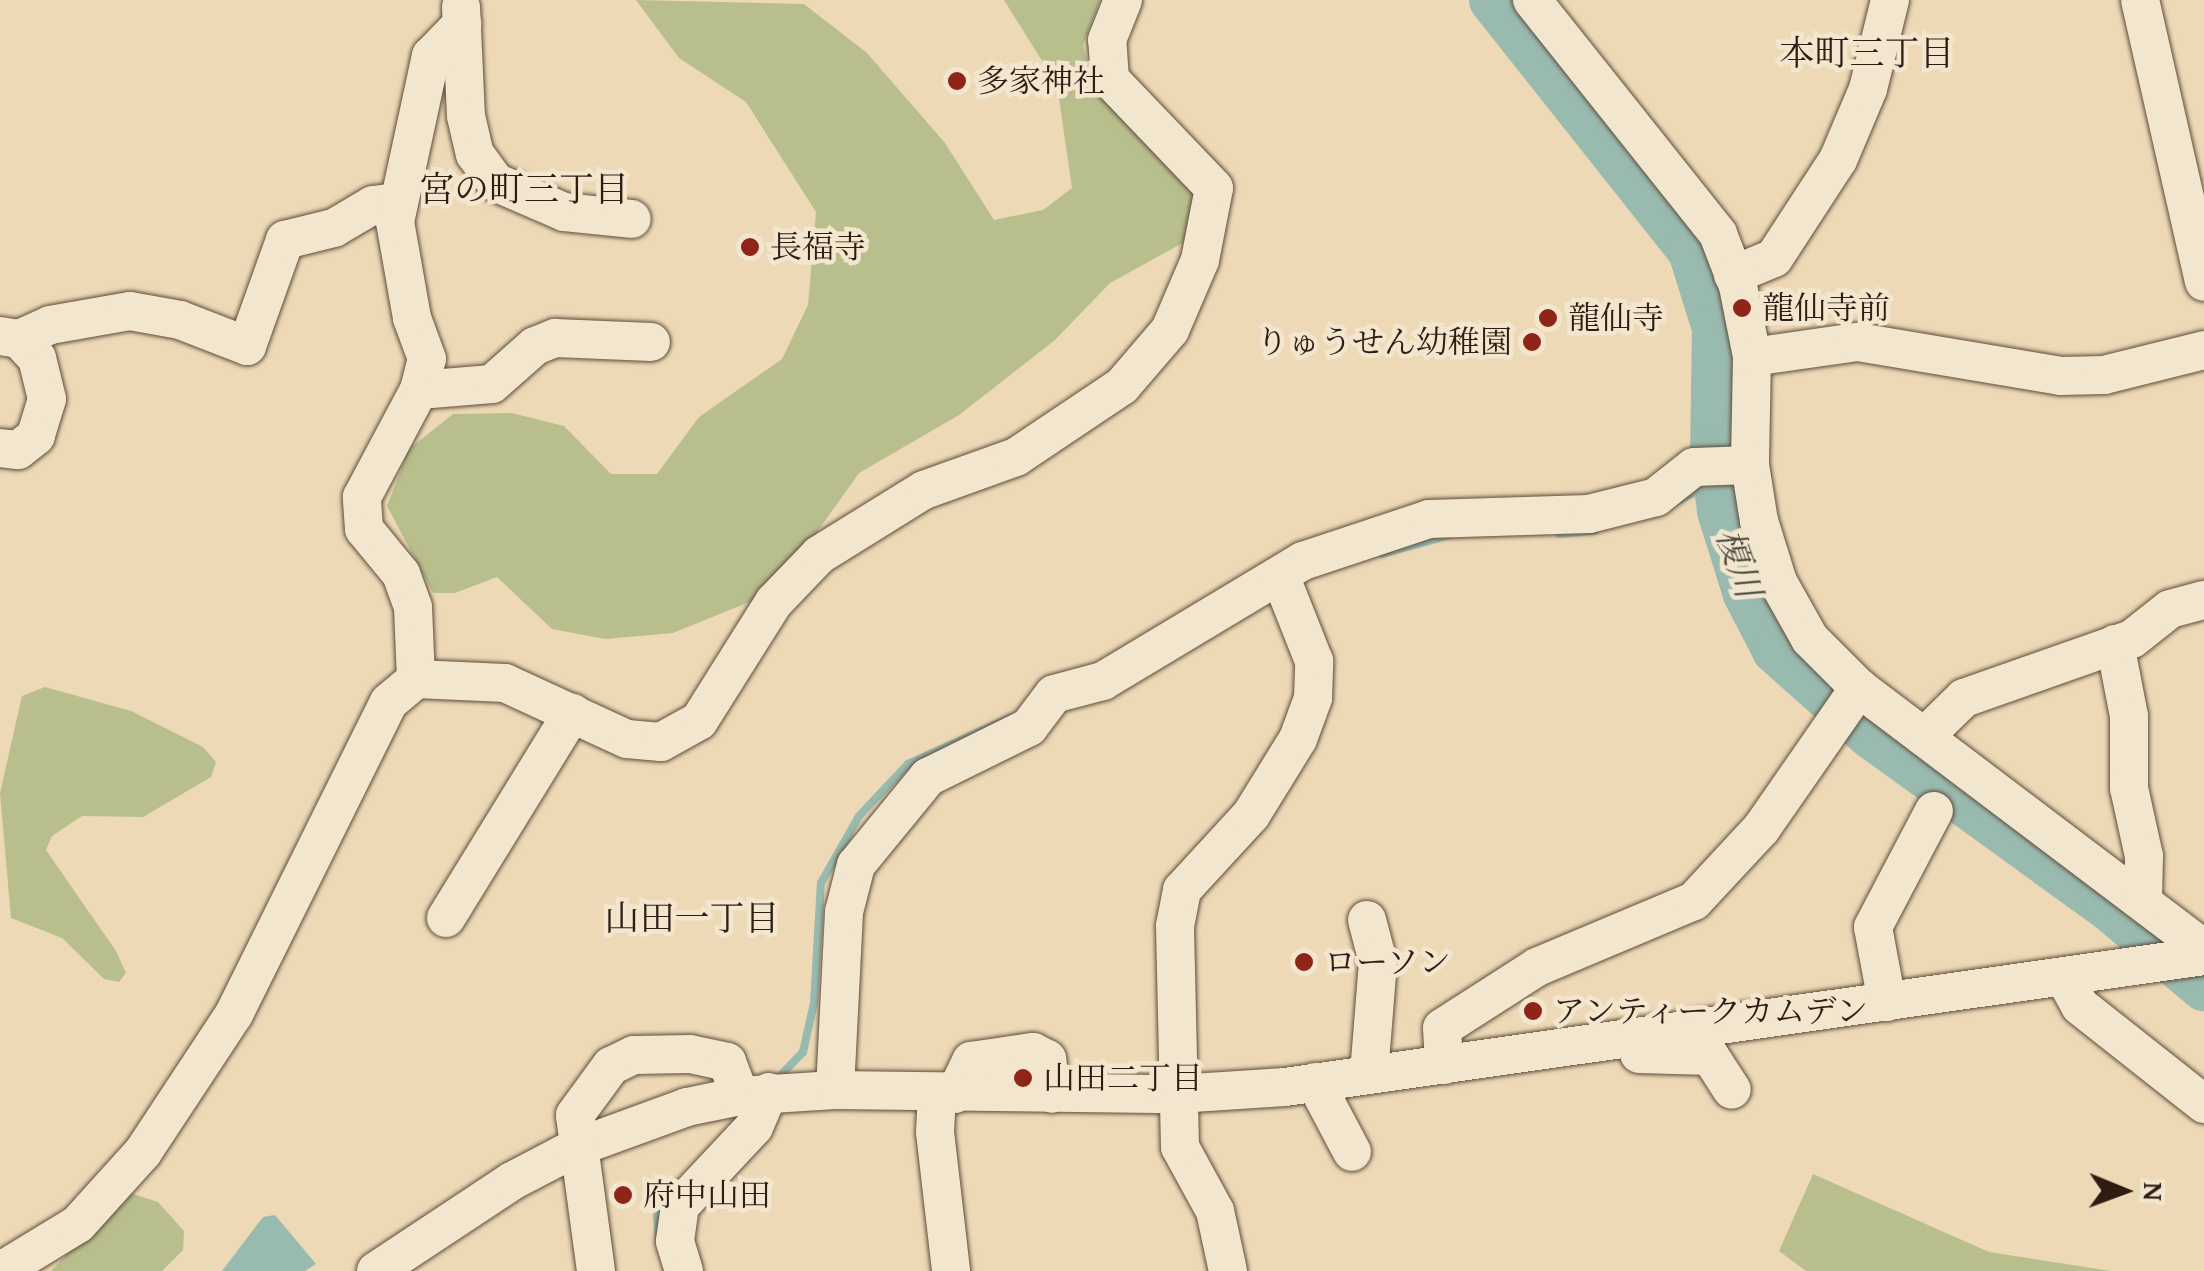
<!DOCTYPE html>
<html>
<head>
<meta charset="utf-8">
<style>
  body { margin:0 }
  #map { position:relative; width:2204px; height:1271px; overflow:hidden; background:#edd9b5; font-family:"Gentium Book Plus","Noto Serif JP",serif }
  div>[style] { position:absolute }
  .green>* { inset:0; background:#b8bf8d }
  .water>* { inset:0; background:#99baaf }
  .stream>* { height:8px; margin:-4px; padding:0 4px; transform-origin:4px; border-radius:4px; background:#99baaf }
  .river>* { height:48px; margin:-24px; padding:0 24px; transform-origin:24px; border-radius:24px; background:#99baaf }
  .roads { filter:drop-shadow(0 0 2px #5e4c3c) drop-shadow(0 0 2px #5e4c3c) }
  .minor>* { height:38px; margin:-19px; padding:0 19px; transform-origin:19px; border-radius:19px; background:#f3e6cf }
  .dots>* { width:28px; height:28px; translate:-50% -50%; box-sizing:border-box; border:5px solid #f3e6cf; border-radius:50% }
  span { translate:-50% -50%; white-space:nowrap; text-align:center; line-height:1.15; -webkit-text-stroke:9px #f3e6cf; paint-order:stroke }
  .poi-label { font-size:32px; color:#2f1d13 }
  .left { translate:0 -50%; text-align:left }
  .right { translate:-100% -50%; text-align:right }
  .neighbourhood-label { font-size:35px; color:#2f1d13 }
  .water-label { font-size:35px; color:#4f4c42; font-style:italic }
  .north { position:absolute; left:2074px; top:1141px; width:100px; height:100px; -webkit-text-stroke:8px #f3e6cf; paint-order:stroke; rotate:91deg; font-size:28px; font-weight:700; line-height:40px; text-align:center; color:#2f1d13 }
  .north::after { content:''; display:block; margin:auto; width:35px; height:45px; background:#2f1d13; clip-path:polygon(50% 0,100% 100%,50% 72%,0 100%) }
</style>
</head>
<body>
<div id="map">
  <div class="green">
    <i style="clip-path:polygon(636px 0,804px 4px,867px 53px,945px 143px,994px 220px,1043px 210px,1072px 188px,1057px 85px,1004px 0,1100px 0,1083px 45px,1094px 88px,1193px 180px,1203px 205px,1190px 239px,1110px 283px,1055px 340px,959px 415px,859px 473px,805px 549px,752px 601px,673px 633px,605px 639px,552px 629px,497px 577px,455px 593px,433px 593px,387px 506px,409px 449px,453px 414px,512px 413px,564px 426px,611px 474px,657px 474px,699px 417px,782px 359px,808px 305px,816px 212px,746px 102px,679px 58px)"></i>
    <i style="clip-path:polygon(45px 687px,131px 711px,203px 747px,216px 762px,211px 777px,143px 817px,82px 816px,52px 836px,46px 850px,116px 951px,126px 973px,119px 982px,104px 979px,62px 938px,11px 918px,0 793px,22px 696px)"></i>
    <i style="clip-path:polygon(1813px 1174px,1989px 1252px,2111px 1271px,1806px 1271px,1779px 1251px)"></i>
    <i style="clip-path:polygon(127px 1192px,158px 1202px,184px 1231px,183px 1250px,162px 1271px,51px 1271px)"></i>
  </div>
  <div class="water">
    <i style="clip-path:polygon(275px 1215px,316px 1264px,305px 1271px,222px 1271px,263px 1217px)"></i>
  </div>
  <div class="stream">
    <i style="left:1678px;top:501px;width:41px;rotate:-27.8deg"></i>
    <i style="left:1559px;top:534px;width:36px;rotate:-5deg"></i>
    <i style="left:1382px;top:554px;width:71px;rotate:-15.6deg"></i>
    <i style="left:777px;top:1079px;width:37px;rotate:-46deg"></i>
    <i style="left:803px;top:1052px;width:50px;rotate:-77.3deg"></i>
    <i style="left:814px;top:1003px;width:120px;rotate:-86.7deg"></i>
    <i style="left:821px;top:883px;width:77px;rotate:-60.4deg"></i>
    <i style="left:859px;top:816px;width:71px;rotate:-46.7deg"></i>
    <i style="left:908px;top:764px;width:114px;rotate:-24.3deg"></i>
    <i style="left:659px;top:1238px;width:22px;rotate:-95deg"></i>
    <i style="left:657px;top:1216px;width:19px;rotate:-65deg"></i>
  </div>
  <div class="river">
    <i style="left:1493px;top:0;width:320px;rotate:51.6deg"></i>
    <i style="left:1692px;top:251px;width:81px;rotate:72.7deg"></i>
    <i style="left:1716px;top:328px;width:125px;rotate:90.9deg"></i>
    <i style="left:1714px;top:453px;width:58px;rotate:83.1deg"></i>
    <i style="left:1721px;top:511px;width:87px;rotate:72.6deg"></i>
    <i style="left:1747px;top:594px;width:63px;rotate:62.6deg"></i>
    <i style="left:1776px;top:650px;width:126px;rotate:41.8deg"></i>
    <i style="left:1870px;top:734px;width:294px;rotate:35.9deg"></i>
    <i style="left:2108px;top:906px;width:126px;rotate:40.2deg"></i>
  </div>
  <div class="roads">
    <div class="minor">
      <i style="left:1532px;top:0;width:299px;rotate:51.5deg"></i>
      <i style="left:1718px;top:234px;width:56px;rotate:69deg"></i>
      <i style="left:1738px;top:286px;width:72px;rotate:78.8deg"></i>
      <i style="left:1752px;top:357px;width:108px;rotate:91.1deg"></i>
      <i style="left:1750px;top:465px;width:57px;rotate:80.9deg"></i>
      <i style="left:1759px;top:521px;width:64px;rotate:72.7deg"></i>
      <i style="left:1778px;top:582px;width:65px;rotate:60.7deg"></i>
      <i style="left:1810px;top:639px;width:69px;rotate:45deg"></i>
      <i style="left:1859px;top:688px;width:433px;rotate:37.1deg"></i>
      <i style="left:2140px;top:0;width:289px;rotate:77.2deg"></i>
      <i style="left:461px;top:7px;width:109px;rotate:87.4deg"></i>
      <i style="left:466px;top:116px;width:39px;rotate:77deg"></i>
      <i style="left:475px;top:154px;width:34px;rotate:54deg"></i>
      <i style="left:495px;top:182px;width:75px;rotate:23.5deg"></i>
      <i style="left:564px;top:212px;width:68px;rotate:5.9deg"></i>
      <i style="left:1733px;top:275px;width:44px;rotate:-22.5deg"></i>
      <i style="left:1774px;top:258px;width:117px;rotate:-56.9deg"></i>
      <i style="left:1838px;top:160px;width:77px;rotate:-67.1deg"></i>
      <i style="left:1868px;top:89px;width:92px;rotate:-76.1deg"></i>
      <i style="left:0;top:336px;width:19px;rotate:9deg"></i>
      <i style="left:19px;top:339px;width:26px;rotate:47deg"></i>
      <i style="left:37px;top:358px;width:42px;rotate:76.3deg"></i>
      <i style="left:47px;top:399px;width:39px;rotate:107deg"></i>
      <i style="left:36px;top:436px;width:23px;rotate:142deg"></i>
      <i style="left:18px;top:450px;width:18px;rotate:-174deg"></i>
      <i style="left:19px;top:339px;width:34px;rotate:-24deg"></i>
      <i style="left:50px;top:325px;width:81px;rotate:-9.9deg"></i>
      <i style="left:130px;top:311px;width:51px;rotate:10.2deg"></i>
      <i style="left:180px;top:320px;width:72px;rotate:21.2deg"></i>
      <i style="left:247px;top:346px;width:113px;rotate:-70.3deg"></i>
      <i style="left:285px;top:240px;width:50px;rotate:-13.8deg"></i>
      <i style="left:334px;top:228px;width:45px;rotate:-30.5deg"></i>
      <i style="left:373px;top:205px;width:26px;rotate:-7deg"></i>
      <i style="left:1752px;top:357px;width:107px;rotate:-8.1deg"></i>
      <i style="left:1858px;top:342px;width:206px;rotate:9.5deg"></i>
      <i style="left:2061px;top:376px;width:43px;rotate:-1.3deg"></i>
      <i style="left:2104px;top:375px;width:103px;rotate:-14deg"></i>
      <i style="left:419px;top:390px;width:73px;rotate:-4.7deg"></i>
      <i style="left:492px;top:384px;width:57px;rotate:-41.5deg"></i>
      <i style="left:535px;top:346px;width:22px;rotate:-22deg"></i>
      <i style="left:555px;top:338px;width:96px;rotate:2.4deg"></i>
      <i style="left:2115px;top:644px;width:73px;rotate:79deg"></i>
      <i style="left:2129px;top:716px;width:72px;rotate:90deg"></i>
      <i style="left:2129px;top:788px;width:70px;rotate:77.6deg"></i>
      <i style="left:2144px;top:856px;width:44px;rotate:91.3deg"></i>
      <i style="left:416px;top:679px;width:72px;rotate:-92.4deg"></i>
      <i style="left:413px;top:607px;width:35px;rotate:-110deg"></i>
      <i style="left:401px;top:574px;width:58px;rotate:-129.4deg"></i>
      <i style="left:364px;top:529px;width:32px;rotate:-94deg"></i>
      <i style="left:362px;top:497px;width:121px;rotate:-62deg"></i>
      <i style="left:419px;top:390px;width:32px;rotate:-76deg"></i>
      <i style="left:427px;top:359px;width:44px;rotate:-110.1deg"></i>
      <i style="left:412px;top:318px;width:97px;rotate:-100deg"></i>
      <i style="left:395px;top:222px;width:170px;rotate:-77.8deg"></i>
      <i style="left:431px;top:56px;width:45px;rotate:-45.9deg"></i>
      <i style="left:1924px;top:737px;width:56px;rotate:-44.3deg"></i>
      <i style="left:1964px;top:698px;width:178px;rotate:-19.4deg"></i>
      <i style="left:2132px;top:639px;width:48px;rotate:-38.3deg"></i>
      <i style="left:2170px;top:609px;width:35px;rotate:-15deg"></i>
      <i style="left:446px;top:918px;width:241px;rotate:-58.4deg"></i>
      <i style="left:1367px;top:920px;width:43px;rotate:75.3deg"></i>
      <i style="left:1378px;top:962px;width:113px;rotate:94.6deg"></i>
      <i style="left:2064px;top:977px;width:33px;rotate:61deg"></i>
      <i style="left:2080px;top:1006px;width:158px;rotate:38.3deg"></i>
      <i style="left:1887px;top:1002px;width:76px;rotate:-100.6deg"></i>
      <i style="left:1873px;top:927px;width:131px;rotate:-62.3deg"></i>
      <i style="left:1639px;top:1054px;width:71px;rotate:1.6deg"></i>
      <i style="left:1710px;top:1056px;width:40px;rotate:57.1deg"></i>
      <i style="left:1444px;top:1065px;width:37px;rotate:-93deg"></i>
      <i style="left:1442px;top:1028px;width:113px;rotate:-32.7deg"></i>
      <i style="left:1537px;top:967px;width:170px;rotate:-22.8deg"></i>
      <i style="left:1694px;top:901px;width:98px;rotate:-47.1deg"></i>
      <i style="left:1761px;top:829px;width:172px;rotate:-55.2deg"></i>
      <i style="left:1315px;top:1082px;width:79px;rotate:62.1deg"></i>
      <i style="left:835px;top:1090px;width:178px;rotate:-87.1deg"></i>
      <i style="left:844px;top:912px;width:49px;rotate:-75.7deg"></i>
      <i style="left:856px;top:865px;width:114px;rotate:-50.7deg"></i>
      <i style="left:928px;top:777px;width:113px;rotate:-26.3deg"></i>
      <i style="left:1029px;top:727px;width:41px;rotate:-52.9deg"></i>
      <i style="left:1054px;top:694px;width:51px;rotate:-14.9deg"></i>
      <i style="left:1103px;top:681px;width:233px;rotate:-31deg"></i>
      <i style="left:1303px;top:561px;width:133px;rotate:-18.4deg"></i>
      <i style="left:1429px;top:519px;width:160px;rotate:-1.8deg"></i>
      <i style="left:1589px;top:514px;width:69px;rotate:-14.2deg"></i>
      <i style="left:1656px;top:497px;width:48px;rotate:-38.3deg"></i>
      <i style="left:1694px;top:467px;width:56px;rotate:-2deg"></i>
      <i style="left:937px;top:1094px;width:38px;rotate:93deg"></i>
      <i style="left:935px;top:1132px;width:140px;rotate:83.4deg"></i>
      <i style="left:955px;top:1094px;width:37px;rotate:-64deg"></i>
      <i style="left:971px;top:1061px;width:63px;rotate:-8.3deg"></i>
      <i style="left:1033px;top:1052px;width:16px;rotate:27deg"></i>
      <i style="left:1047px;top:1059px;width:35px;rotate:82deg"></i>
      <i style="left:1px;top:1271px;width:90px;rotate:-31.4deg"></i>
      <i style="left:78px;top:1224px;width:97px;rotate:-47.9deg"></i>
      <i style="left:143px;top:1152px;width:165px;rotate:-56.6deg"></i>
      <i style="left:234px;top:1014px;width:348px;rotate:-63.6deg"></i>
      <i style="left:389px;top:702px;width:35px;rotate:-40deg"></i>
      <i style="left:416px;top:679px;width:89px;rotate:2.6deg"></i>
      <i style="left:505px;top:683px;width:134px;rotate:24.7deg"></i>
      <i style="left:627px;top:739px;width:34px;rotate:5deg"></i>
      <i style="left:661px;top:742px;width:43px;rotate:-28.9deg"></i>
      <i style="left:699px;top:721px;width:141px;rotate:-57.8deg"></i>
      <i style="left:774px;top:602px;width:65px;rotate:-46.2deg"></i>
      <i style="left:819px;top:555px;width:123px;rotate:-31.8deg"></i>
      <i style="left:924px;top:490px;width:98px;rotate:-19.7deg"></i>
      <i style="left:1016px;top:457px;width:128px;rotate:-33.8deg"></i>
      <i style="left:1122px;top:386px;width:74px;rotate:-49.4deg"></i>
      <i style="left:1170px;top:330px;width:76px;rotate:-66.8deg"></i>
      <i style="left:1200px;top:260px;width:73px;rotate:-79deg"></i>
      <i style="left:1214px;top:188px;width:151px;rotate:-133.7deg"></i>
      <i style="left:1110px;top:79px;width:39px;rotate:-94deg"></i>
      <i style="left:1107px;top:40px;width:43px;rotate:-68.2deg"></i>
      <i style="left:376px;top:1271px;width:163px;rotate:-33.5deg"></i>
      <i style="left:512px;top:1181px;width:71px;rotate:-27.6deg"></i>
      <i style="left:575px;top:1148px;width:119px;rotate:-20.1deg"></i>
      <i style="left:687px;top:1107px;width:54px;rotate:-11.7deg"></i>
      <i style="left:740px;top:1096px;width:95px;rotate:-3.6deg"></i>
      <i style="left:835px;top:1090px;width:342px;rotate:0.7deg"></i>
      <i style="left:1177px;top:1094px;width:108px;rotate:-3.7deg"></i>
      <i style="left:1285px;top:1087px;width:928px;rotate:-8.11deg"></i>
      <i style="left:596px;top:1271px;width:157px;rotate:-97.7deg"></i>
      <i style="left:575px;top:1115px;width:61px;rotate:-53.7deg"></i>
      <i style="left:611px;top:1066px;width:25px;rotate:-26deg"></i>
      <i style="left:634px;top:1055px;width:56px;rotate:-1deg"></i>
      <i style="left:690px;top:1054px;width:38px;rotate:12deg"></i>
      <i style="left:727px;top:1062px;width:36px;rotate:69deg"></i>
      <i style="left:684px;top:1271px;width:31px;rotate:-107deg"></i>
      <i style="left:675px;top:1241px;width:35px;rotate:-82deg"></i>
      <i style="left:680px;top:1206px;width:108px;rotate:-46.9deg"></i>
      <i style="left:754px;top:1127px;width:38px;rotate:-67deg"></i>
      <i style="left:1228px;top:1271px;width:61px;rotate:-102.2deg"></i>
      <i style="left:1215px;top:1211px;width:73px;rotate:-118.7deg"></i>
      <i style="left:1180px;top:1147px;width:221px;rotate:-91.3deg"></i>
      <i style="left:1175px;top:926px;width:37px;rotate:-79deg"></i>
      <i style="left:1182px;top:890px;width:102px;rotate:-47.4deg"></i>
      <i style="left:1251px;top:815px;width:89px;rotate:-58.3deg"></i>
      <i style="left:1298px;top:739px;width:44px;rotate:-69.9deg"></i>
      <i style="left:1313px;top:698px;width:37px;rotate:-88deg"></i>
      <i style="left:1314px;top:661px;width:92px;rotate:-111.6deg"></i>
    </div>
  </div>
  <div class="dots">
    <i style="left:957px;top:81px;background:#8f2418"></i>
    <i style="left:750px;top:247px;background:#8f2418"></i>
    <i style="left:1742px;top:308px;background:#8f2418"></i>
    <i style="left:1548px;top:318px;background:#8f2418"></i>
    <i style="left:1532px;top:342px;background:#8f2418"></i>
    <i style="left:1304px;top:962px;background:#8f2418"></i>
    <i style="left:1533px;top:1011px;background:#8f2418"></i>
    <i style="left:1023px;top:1078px;background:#8f2418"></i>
    <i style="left:623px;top:1195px;background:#8f2418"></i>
  </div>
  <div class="poi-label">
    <span class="left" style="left:977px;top:81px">多家神社</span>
    <span class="left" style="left:770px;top:247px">長福寺</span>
    <span class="left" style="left:1762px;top:308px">龍仙寺前</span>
    <span class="left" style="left:1568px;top:318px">龍仙寺</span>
    <span class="right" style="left:1512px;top:342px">りゅうせん幼稚園</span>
    <span class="left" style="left:1324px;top:962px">ローソン</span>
    <span class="left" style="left:1553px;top:1011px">アンティークカムデン</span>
    <span class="left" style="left:1043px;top:1078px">山田二丁目</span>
    <span class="left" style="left:643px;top:1195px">府中山田</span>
  </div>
  <div class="neighbourhood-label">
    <span style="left:1867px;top:53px">本町三丁目</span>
    <span style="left:524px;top:189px">宮の町三丁目</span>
    <span style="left:692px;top:918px">山田一丁目</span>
  </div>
  <div class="water-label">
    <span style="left:1739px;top:563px;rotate:71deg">榎川</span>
  </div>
  <div class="north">N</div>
</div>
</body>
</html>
